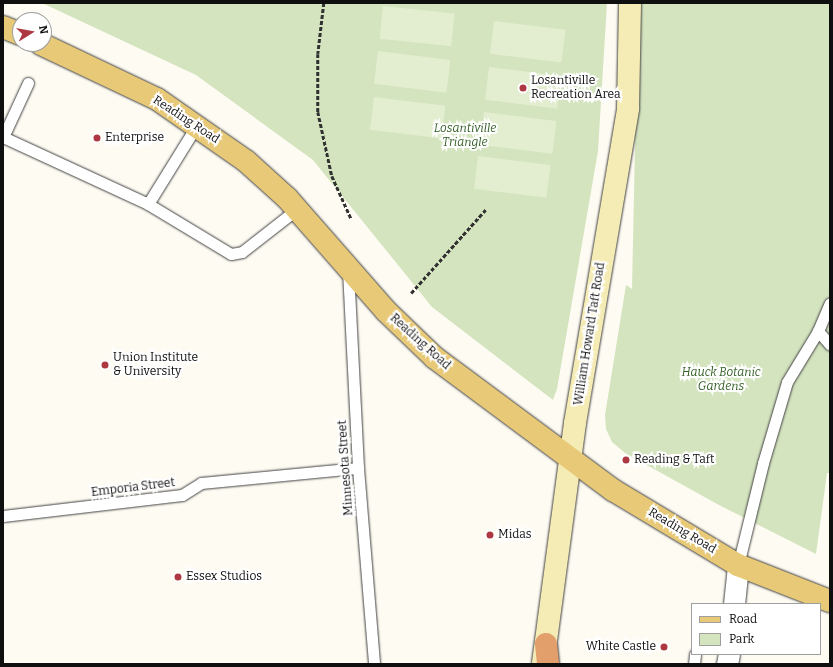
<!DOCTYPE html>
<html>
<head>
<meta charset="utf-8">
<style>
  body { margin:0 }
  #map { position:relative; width:833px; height:667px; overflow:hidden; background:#fdfbf2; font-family:Bitter,serif }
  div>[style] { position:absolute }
  .green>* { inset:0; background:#d4e4bf }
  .pitch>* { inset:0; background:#e3edd0; transform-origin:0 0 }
  .path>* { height:2.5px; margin-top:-1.25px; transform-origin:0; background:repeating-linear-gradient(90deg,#313131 0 4px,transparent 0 6px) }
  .roads { filter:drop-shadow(0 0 1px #424242) drop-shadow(0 0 1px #424242) }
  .service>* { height:11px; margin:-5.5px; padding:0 5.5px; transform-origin:5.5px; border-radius:5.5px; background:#fff }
  .minor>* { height:21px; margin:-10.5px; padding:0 10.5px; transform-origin:10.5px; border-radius:10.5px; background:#fff }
  .secondary>* { height:22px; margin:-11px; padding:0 11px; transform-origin:11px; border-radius:11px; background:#f5ecb5 }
  .primary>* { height:22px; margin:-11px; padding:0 11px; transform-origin:11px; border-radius:11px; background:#e8c978 }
  .motorway>* { height:22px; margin:-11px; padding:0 11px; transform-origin:11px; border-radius:11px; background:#e29e6b }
  .dots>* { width:11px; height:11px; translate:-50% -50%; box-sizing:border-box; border:2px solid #fff; border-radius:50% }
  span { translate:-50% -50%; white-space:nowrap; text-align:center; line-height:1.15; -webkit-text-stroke:4px #fff; paint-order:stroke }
  .poi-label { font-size:12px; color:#0f0f0f }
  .left { translate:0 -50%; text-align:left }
  .right { translate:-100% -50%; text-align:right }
  .street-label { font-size:12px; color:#0f0f0f }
  .park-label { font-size:12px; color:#345f27; font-style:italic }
  .frame { position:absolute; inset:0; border:4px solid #0f0f0f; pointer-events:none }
  .legend { position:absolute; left:691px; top:603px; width:130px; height:52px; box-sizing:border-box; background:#fff; border:1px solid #9f9f9f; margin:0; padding:5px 7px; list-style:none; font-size:12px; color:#0f0f0f }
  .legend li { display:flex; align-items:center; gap:8px; height:20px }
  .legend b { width:20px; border:1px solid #9f9f9f }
  .north { position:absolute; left:12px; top:12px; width:40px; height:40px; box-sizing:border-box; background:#fff; border:1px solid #9f9f9f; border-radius:50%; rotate:79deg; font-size:11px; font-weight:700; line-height:16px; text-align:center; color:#0f0f0f }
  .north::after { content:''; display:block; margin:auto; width:14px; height:18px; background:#ae3841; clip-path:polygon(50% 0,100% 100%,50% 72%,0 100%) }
</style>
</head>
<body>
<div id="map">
  <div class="green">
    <i style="clip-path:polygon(42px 3px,607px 3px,598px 151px,557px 389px,553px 400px,432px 307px,313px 160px,196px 75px)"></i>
    <i style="clip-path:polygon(638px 3px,830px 3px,830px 473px,827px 473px,816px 554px,719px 505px,625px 453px,612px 442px,606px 429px,605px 415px,626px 285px,632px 289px)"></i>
  </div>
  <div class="pitch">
    <i style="left:383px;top:6px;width:72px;height:33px;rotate:6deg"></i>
    <i style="left:494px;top:21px;width:72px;height:33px;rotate:7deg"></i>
    <i style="left:378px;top:51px;width:73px;height:33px;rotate:7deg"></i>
    <i style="left:489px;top:67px;width:73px;height:33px;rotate:7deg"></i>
    <i style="left:374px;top:97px;width:72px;height:33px;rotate:7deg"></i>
    <i style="left:484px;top:112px;width:73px;height:33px;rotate:7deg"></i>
    <i style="left:478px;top:156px;width:73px;height:33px;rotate:7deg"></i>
  </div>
  <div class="path">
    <i style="left:324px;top:3px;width:51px;rotate:96.7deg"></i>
    <i style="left:318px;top:54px;width:58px;rotate:90deg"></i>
    <i style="left:318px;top:112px;width:66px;rotate:77.7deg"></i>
    <i style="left:332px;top:176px;width:46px;rotate:65.7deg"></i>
    <i style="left:497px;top:3px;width:2px"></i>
    <i style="left:411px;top:293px;width:113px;rotate:-48.2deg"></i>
  </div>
  <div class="roads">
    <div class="service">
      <i style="left:28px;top:83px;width:60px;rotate:114.8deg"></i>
      <i style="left:3px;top:137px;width:160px;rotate:24.8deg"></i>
      <i style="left:148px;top:204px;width:97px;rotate:31.1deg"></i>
      <i style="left:231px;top:254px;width:11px;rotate:-10deg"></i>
      <i style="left:242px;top:252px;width:70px;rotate:-38deg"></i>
      <i style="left:148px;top:204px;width:93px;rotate:-58.2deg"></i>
      <i style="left:348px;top:270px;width:198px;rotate:87.1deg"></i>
      <i style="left:358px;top:468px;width:197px;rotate:85.3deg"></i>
      <i style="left:818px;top:331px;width:18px;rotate:49deg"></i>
      <i style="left:3px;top:516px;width:180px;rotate:-6.7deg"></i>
      <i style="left:182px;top:495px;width:22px;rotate:-32deg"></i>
      <i style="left:201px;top:483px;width:158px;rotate:-5.5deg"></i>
      <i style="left:738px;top:565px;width:105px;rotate:-76.2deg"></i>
      <i style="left:763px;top:463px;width:84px;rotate:-73.5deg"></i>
      <i style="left:787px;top:382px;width:60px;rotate:-58.7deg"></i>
      <i style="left:818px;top:331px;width:30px;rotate:-67deg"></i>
      <i style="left:694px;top:664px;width:10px;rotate:-84deg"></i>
    </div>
    <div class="minor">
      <i style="left:734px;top:604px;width:39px;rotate:-84deg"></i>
      <i style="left:727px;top:664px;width:10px;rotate:-79deg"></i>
    </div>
    <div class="secondary">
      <i style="left:543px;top:663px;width:242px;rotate:-82.4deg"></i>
      <i style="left:575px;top:423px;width:319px;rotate:-80.4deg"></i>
      <i style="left:628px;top:108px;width:105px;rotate:-88.9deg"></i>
    </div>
    <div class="primary">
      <i style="left:3px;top:27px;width:18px;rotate:22deg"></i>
      <i style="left:41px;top:44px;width:128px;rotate:25.4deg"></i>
      <i style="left:157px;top:99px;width:108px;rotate:34.9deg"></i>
      <i style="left:246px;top:161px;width:55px;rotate:42.1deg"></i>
      <i style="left:287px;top:198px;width:150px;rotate:48.8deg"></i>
      <i style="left:386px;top:311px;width:68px;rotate:43.8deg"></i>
      <i style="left:435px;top:358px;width:222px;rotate:36.6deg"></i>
      <i style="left:613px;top:490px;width:146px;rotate:31deg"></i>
      <i style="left:738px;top:565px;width:99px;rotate:21.4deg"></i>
    </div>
    <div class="motorway">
      <i style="left:546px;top:644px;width:20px;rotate:84deg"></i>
    </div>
  </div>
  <div class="dots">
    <i style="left:523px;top:88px;background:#ae3841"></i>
    <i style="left:97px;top:138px;background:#ae3841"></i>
    <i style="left:105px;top:365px;background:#ae3841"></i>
    <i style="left:626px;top:460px;background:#ae3841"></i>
    <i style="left:490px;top:535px;background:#ae3841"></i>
    <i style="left:178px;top:577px;background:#ae3841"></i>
    <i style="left:664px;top:647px;background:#ae3841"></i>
  </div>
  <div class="poi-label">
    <span class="left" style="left:531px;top:88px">Losantiville<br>Recreation Area</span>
    <span class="left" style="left:105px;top:138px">Enterprise</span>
    <span class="left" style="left:113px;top:365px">Union Institute<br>&amp; University</span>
    <span class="left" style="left:634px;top:460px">Reading &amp; Taft</span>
    <span class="left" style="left:498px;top:535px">Midas</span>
    <span class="left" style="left:186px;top:577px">Essex Studios</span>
    <span class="right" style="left:656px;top:647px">White Castle</span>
  </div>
  <div class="street-label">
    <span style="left:186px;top:120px;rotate:33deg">Reading Road</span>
    <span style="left:590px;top:334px;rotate:-81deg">William Howard Taft Road</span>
    <span style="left:420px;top:342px;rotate:42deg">Reading Road</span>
    <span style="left:346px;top:468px;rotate:-94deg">Minnesota Street</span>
    <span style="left:133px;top:488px;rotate:-7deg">Emporia Street</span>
    <span style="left:682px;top:531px;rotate:31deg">Reading Road</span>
  </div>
  <div class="park-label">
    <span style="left:465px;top:136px">Losantiville<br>Triangle</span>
    <span style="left:721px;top:380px">Hauck Botanic<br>Gardens</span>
  </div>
  <div class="frame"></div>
  <ul class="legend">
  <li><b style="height:5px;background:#e8c978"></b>Road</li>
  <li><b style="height:11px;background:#d4e4bf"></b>Park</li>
  </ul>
  <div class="north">N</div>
</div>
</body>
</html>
